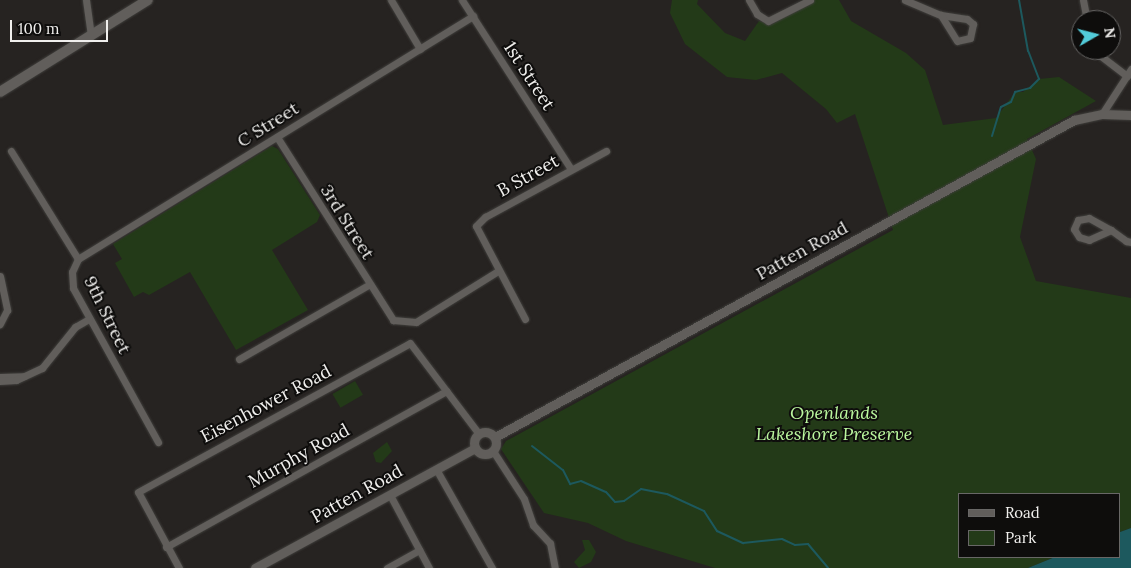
<!DOCTYPE html>
<html>
<head>
<meta charset="utf-8">
<style>
  body { margin:0 }
  #map { position:relative; width:1131px; height:568px; overflow:hidden; background:#262321; font-family:Lora,serif }
  div>[style] { position:absolute }
  .green>* { inset:0; background:#233a18; transform-origin:0 0 }
  .water>* { inset:0; background:#1d595e }
  .stream>* { height:2px; margin:-1px; padding:0 1px; transform-origin:1px; border-radius:1px; background:#1d595e }
  .roads { filter:drop-shadow(0 0 1px #403f3c) drop-shadow(0 0 1px #403f3c) }
  .minor>* { height:7px; margin:-3.5px; padding:0 3.5px; transform-origin:3.5px; border-radius:3.5px; background:#615e5b }
  .tertiary>* { height:9px; margin:-4.5px; padding:0 4.5px; transform-origin:4.5px; border-radius:4.5px; background:#615e5b }
  .tertiary>.ring { margin:-4.5px; padding:0; box-sizing:content-box; background:none; border:9px solid #615e5b; border-radius:50% }
  .secondary>* { height:10px; margin:-5px; padding:0 5px; transform-origin:5px; border-radius:5px; background:#615e5b }
  span { translate:-50% -50%; white-space:nowrap; text-align:center; line-height:1.15; -webkit-text-stroke:4px #0e0d0c; paint-order:stroke }
  .street-label { font-size:18px; color:#f0efed }
  .park-label { font-size:18px; color:#baf79e; font-style:italic }
  .legend { position:absolute; left:958px; top:493px; width:162px; height:65px; box-sizing:border-box; background:#0e0d0c; border:1px solid #686766; margin:0; padding:6px 9px; list-style:none; font-size:15px; color:#f0efed }
  .legend li { display:flex; align-items:center; gap:10px; height:25px }
  .legend b { width:25px; border:1px solid #686766 }
  .north { position:absolute; left:1071px; top:10px; width:50px; height:50px; box-sizing:border-box; background:#0e0d0c; border:1px solid #686766; border-radius:50%; rotate:82deg; font-size:14px; font-weight:700; line-height:20px; text-align:center; color:#f0efed }
  .north::after { content:''; display:block; margin:auto; width:18px; height:22px; background:#52cbd9; clip-path:polygon(50% 0,100% 100%,50% 72%,0 100%) }
  .scale { position:absolute; left:10px; top:20px; width:98px; height:22px; box-sizing:border-box; border:2px solid #f0efed; border-top:0; padding-left:6px; font-size:15px; line-height:18px; white-space:nowrap; color:#f0efed; -webkit-text-stroke:4px #0e0d0c; paint-order:stroke }
</style>
</head>
<body>
<div id="map">
  <div class="green">
    <i style="clip-path:polygon(672px 0,698px 0,697px 4px,725px 33px,745px 41px,759px 21px,772px 24px,814px 0,839px 0,851px 21px,906px 53px,925px 70px,943px 125px,996px 118px,1015px 92px,1023px 92px,1039px 79px,1059px 77px,1096px 101px,1027px 139px,1036px 159px,1020px 237px,1036px 281px,1131px 298px,1131px 528px,1120px 532px,1120px 494px,960px 494px,960px 557px,1055px 557px,1028px 568px,715px 568px,626px 541px,588px 523px,544px 513px,501px 449px,506px 441px,893px 230px,855px 114px,837px 123px,826px 109px,782px 73px,756px 80px,727px 77px,685px 44px,670px 13px)"></i>
    <i style="clip-path:polygon(272px 146px,278px 149px,320px 215px,317px 222px,272px 250px,308px 310px,236px 350px,190px 272px,149px 295px,143px 292px,134px 297px,115px 263px,122px 259px,113px 244px)"></i>
    <i style="left:355px;top:381px;width:16px;height:26px;rotate:60deg"></i>
    <i style="clip-path:polygon(387px 442px,392px 451px,381px 463px,376px 462px,373px 453px)"></i>
    <i style="clip-path:polygon(582px 540px,589px 540px,596px 552px,591px 562px,579px 568px,574px 562px,585px 550px)"></i>
  </div>
  <div class="water">
    <i style="clip-path:polygon(1131px 528px,1131px 568px,1028px 568px,1055px 557px,1120px 557px,1120px 532px)"></i>
  </div>
  <div class="stream">
    <i style="left:992px;top:136px;width:30px;rotate:-73deg"></i>
    <i style="left:1001px;top:107px;width:11px;rotate:-27deg"></i>
    <i style="left:1011px;top:102px;width:11px;rotate:-68deg"></i>
    <i style="left:1015px;top:92px;width:16px;rotate:-15deg"></i>
    <i style="left:1030px;top:88px;width:13px;rotate:-45deg"></i>
    <i style="left:1039px;top:79px;width:30px;rotate:-111deg"></i>
    <i style="left:1028px;top:51px;width:52px;rotate:-100deg"></i>
    <i style="left:532px;top:446px;width:39px;rotate:38deg"></i>
    <i style="left:563px;top:470px;width:16px;rotate:63deg"></i>
    <i style="left:570px;top:484px;width:11px;rotate:-15deg"></i>
    <i style="left:581px;top:481px;width:27px;rotate:24deg"></i>
    <i style="left:606px;top:492px;width:13px;rotate:48deg"></i>
    <i style="left:615px;top:502px;width:9px;rotate:-6deg"></i>
    <i style="left:624px;top:501px;width:21px;rotate:-35deg"></i>
    <i style="left:641px;top:489px;width:26px;rotate:11deg"></i>
    <i style="left:667px;top:494px;width:41px;rotate:24.7deg"></i>
    <i style="left:704px;top:511px;width:24px;rotate:57deg"></i>
    <i style="left:717px;top:531px;width:29px;rotate:25deg"></i>
    <i style="left:743px;top:543px;width:39px;rotate:-6deg"></i>
    <i style="left:782px;top:539px;width:14px;rotate:25deg"></i>
    <i style="left:795px;top:545px;width:13px;rotate:-4deg"></i>
    <i style="left:808px;top:544px;width:31px;rotate:50deg"></i>
  </div>
  <div class="roads">
    <div class="minor">
      <i style="left:86px;top:0;width:36px;rotate:82deg"></i>
      <i style="left:391px;top:0;width:57px;rotate:59.4deg"></i>
      <i style="left:462px;top:0;width:201px;rotate:57.2deg"></i>
      <i style="left:749px;top:0;width:16px;rotate:60deg"></i>
      <i style="left:757px;top:14px;width:13px;rotate:32deg"></i>
      <i style="left:768px;top:21px;width:47px;rotate:-26.6deg"></i>
      <i style="left:905px;top:0;width:39px;rotate:23deg"></i>
      <i style="left:1083px;top:0;width:20px;rotate:79deg"></i>
      <i style="left:941px;top:15px;width:26px;rotate:9deg"></i>
      <i style="left:967px;top:19px;width:8px;rotate:40deg"></i>
      <i style="left:973px;top:24px;width:14px;rotate:102deg"></i>
      <i style="left:970px;top:38px;width:13px;rotate:167deg"></i>
      <i style="left:957px;top:41px;width:31px;rotate:-122deg"></i>
      <i style="left:1093px;top:50px;width:43px;rotate:37.4deg"></i>
      <i style="left:1102px;top:114px;width:54px;rotate:-57.2deg"></i>
      <i style="left:277px;top:137px;width:217px;rotate:57.6deg"></i>
      <i style="left:393px;top:320px;width:23px;rotate:5deg"></i>
      <i style="left:416px;top:322px;width:97px;rotate:-31.9deg"></i>
      <i style="left:11px;top:151px;width:127px;rotate:58.2deg"></i>
      <i style="left:78px;top:259px;width:14px;rotate:115deg"></i>
      <i style="left:72px;top:272px;width:16px;rotate:86deg"></i>
      <i style="left:73px;top:288px;width:176px;rotate:61.1deg"></i>
      <i style="left:1111px;top:230px;width:24px;rotate:156deg"></i>
      <i style="left:1089px;top:240px;width:10px;rotate:-163deg"></i>
      <i style="left:1079px;top:237px;width:9px;rotate:-122deg"></i>
      <i style="left:1074px;top:229px;width:10px;rotate:-66deg"></i>
      <i style="left:1078px;top:220px;width:11px;rotate:-10deg"></i>
      <i style="left:1089px;top:218px;width:25px;rotate:29deg"></i>
      <i style="left:1111px;top:230px;width:19px;rotate:36deg"></i>
      <i style="left:1126px;top:241px;width:5px;rotate:11deg"></i>
      <i style="left:78px;top:259px;width:464px;rotate:-31.6deg"></i>
      <i style="left:0;top:276px;width:35px;rotate:78deg"></i>
      <i style="left:7px;top:310px;width:16px;rotate:117deg"></i>
      <i style="left:525px;top:319px;width:105px;rotate:-117.8deg"></i>
      <i style="left:476px;top:226px;width:13px;rotate:-45deg"></i>
      <i style="left:485px;top:217px;width:138px;rotate:-28.6deg"></i>
      <i style="left:239px;top:359px;width:149px;rotate:-29.8deg"></i>
      <i style="left:0;top:377px;width:24px;rotate:-2deg"></i>
      <i style="left:0;top:381px;width:16px;rotate:-4deg"></i>
      <i style="left:16px;top:380px;width:29px;rotate:-25deg"></i>
      <i style="left:42px;top:368px;width:53px;rotate:-51.2deg"></i>
      <i style="left:75px;top:327px;width:16px;rotate:-30deg"></i>
      <i style="left:493px;top:451px;width:57px;rotate:57.1deg"></i>
      <i style="left:524px;top:499px;width:28px;rotate:71deg"></i>
      <i style="left:533px;top:525px;width:25px;rotate:47deg"></i>
      <i style="left:550px;top:543px;width:25px;rotate:79deg"></i>
      <i style="left:436px;top:469px;width:114px;rotate:60.5deg"></i>
      <i style="left:390px;top:495px;width:83px;rotate:61.9deg"></i>
      <i style="left:166px;top:547px;width:321px;rotate:-29.1deg"></i>
      <i style="left:179px;top:568px;width:86px;rotate:-118.3deg"></i>
      <i style="left:138px;top:492px;width:310px;rotate:-28.7deg"></i>
      <i style="left:410px;top:343px;width:114px;rotate:52.8deg"></i>
      <i style="left:387px;top:568px;width:37px;rotate:-29deg"></i>
    </div>
    <div class="tertiary">
      <i class="ring" style="left:474px;top:432px;width:13px;height:13px"></i>
      <i style="left:495px;top:437px;width:660px;rotate:-28.7deg"></i>
      <i style="left:1074px;top:120px;width:29px;rotate:-12deg"></i>
      <i style="left:1102px;top:114px;width:29px;rotate:2deg"></i>
      <i style="left:255px;top:568px;width:251px;rotate:-28.6deg"></i>
    </div>
    <div class="secondary">
      <i style="left:0;top:92px;width:174px;rotate:-31.9deg"></i>
    </div>
  </div>
  <div class="street-label">
    <span style="left:529px;top:76px;rotate:57deg">1st Street</span>
    <span style="left:268px;top:125px;rotate:-32deg">C Street</span>
    <span style="left:528px;top:176px;rotate:-29deg">B Street</span>
    <span style="left:347px;top:222px;rotate:58deg">3rd Street</span>
    <span style="left:802px;top:251px;rotate:-29deg">Patten Road</span>
    <span style="left:107px;top:315px;rotate:64deg">9th Street</span>
    <span style="left:266px;top:404px;rotate:-28deg">Eisenhower Road</span>
    <span style="left:299px;top:456px;rotate:-29deg">Murphy Road</span>
    <span style="left:357px;top:494px;rotate:-29deg">Patten Road</span>
  </div>
  <div class="park-label">
    <span style="left:834px;top:424px">Openlands<br>Lakeshore Preserve</span>
  </div>
  <ul class="legend">
  <li><b style="height:6px;background:#615e5b"></b>Road</li>
  <li><b style="height:14px;background:#233a18"></b>Park</li>
  </ul>
  <div class="north">N</div>
  <div class="scale">100 m</div>
</div>
</body>
</html>
